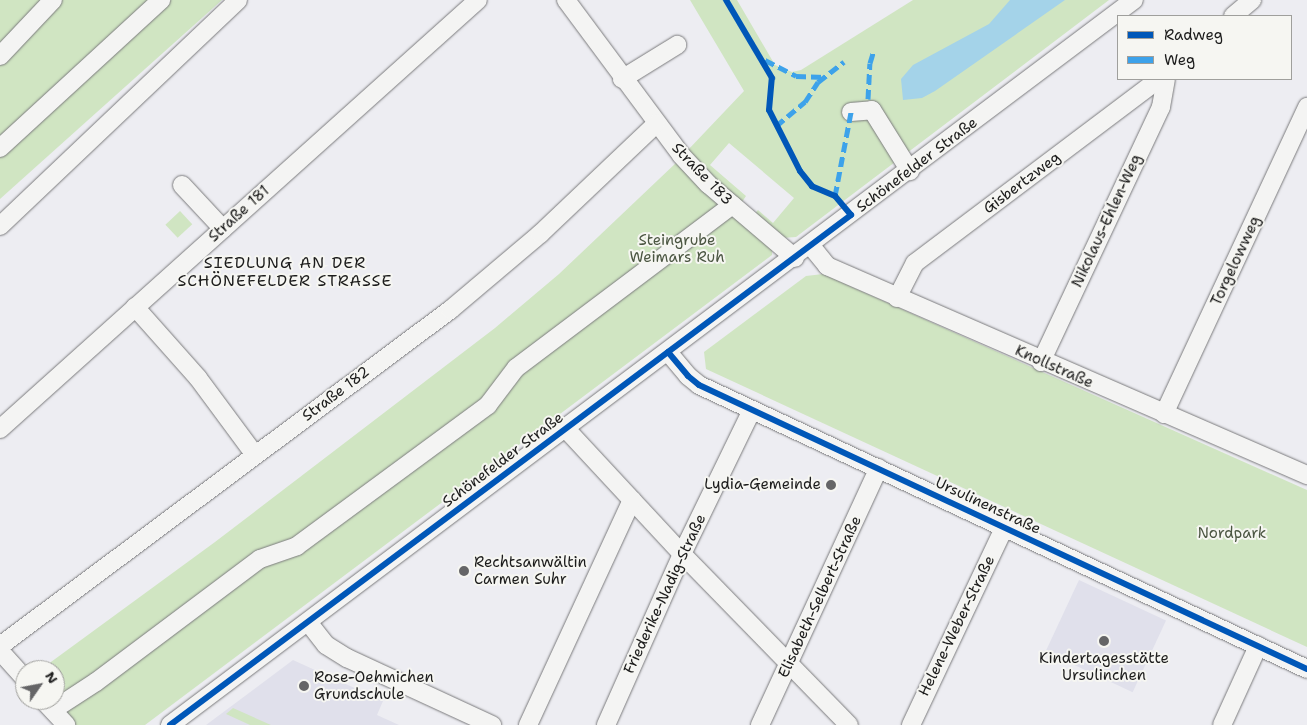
<!DOCTYPE html>
<html>
<head>
<meta charset="utf-8">
<style>
  body { margin:0 }
  #map { position:relative; width:1307px; height:725px; overflow:hidden; background:#ededf2; font-family:"Shantell Sans",sans-serif }
  div>[style] { position:absolute }
  .built>* { inset:0; background:#e0e0eb; transform-origin:0 0 }
  .green>* { inset:0; background:#d0e5c2; transform-origin:0 0 }
  .water>* { inset:0; background:#a4d3e9 }
  .roads { filter:drop-shadow(0 0 1px #7a7a7c) drop-shadow(0 0 1px #7a7a7c) }
  .minor>* { height:18px; margin:-9px; padding:0 9px; transform-origin:9px; border-radius:9px; background:#f4f4f3 }
  .quiet>* { height:5px; margin-top:-2.5px; transform-origin:0; background:repeating-linear-gradient(90deg,#3da2ea 0 10px,transparent 0 15px) }
  .cycleway>* { height:6px; margin:-3px; padding:0 3px; transform-origin:3px; border-radius:3px; background:#0057b8 }
  .dots>* { width:14px; height:14px; translate:-50% -50%; box-sizing:border-box; border:2px solid #f6f6f2; border-radius:50% }
  span { translate:-50% -50%; white-space:nowrap; text-align:center; line-height:1.15; -webkit-text-stroke:4px #f6f6f2; paint-order:stroke }
  .street-label { font-size:15px; color:#1c1c1c }
  .park-label { font-size:15px; color:#4b5642 }
  .poi-label { font-size:15px; color:#1c1c1c }
  .right { translate:-100% -50%; text-align:right }
  .left { translate:0 -50%; text-align:left }
  .neighbourhood-label { font-size:16px; color:#1c1c1c; letter-spacing:1px }
  .legend { position:absolute; left:1117px; top:15px; width:175px; height:65px; box-sizing:border-box; background:#f6f6f2; border:1px solid #9f9f9c; margin:0; padding:6px 9px; list-style:none; font-size:15px; color:#1c1c1c }
  .legend li { display:flex; align-items:center; gap:10px; height:25px }
  .legend b { width:25px; border:1px solid #9f9f9c }
  .north { position:absolute; left:15px; top:660px; width:50px; height:50px; box-sizing:border-box; background:#f6f6f2; border:1px solid #9f9f9c; border-radius:50%; rotate:57deg; font-size:14px; font-weight:700; line-height:20px; text-align:center; color:#1c1c1c }
  .north::after { content:''; display:block; margin:auto; width:18px; height:22px; background:#656567; clip-path:polygon(50% 0,100% 100%,50% 72%,0 100%) }
</style>
</head>
<body>
<div id="map">
  <div class="built">
    <i style="left:1079px;top:580px;width:96px;height:79px;rotate:25deg"></i>
    <i style="clip-path:polygon(293px 660px,383px 701px,377px 715px,399px 725px,206px 725px)"></i>
  </div>
  <div class="green">
    <i style="clip-path:polygon(0 0,222px 0,0 199px)"></i>
    <i style="clip-path:polygon(690px 0,737px 0,775px 65px,792px 72px,801px 70px,913px 0,1109px 0,796px 237px,782px 238px,753px 216px,758px 210px,773px 223px,794px 198px,729px 143px,710px 165px,746px 196px,740px 205px,687px 151px,744px 91px)"></i>
    <i style="clip-path:polygon(678px 161px,772px 244px,772px 255px,145px 725px,76px 725px,53px 700px,55px 670px,40px 670px,215px 542px,495px 328px,559px 274px)"></i>
    <i style="left:180px;top:211px;width:18px;height:20px;rotate:47deg"></i>
    <i style="clip-path:polygon(823px 274px,1307px 490px,1307px 647px,706px 369px,704px 352px,806px 276px)"></i>
    <i style="clip-path:polygon(233px 708px,271px 725px,250px 725px,226px 714px)"></i>
  </div>
  <div class="water">
    <i style="clip-path:polygon(1010px 0,1065px 0,935px 91px,922px 98px,903px 100px,901px 79px,913px 65px,989px 24px)"></i>
  </div>
  <div class="roads">
    <div class="minor">
      <i style="left:566px;top:0;width:193px;rotate:53.4deg"></i>
      <i style="left:681px;top:155px;width:40px;rotate:47deg"></i>
      <i style="left:708px;top:184px;width:114px;rotate:40.4deg"></i>
      <i style="left:1233px;top:16px;width:25px;rotate:-40deg"></i>
      <i style="left:0;top:56px;width:77px;rotate:-46.6deg"></i>
      <i style="left:622px;top:79px;width:65px;rotate:-31.7deg"></i>
      <i style="left:851px;top:112px;width:21px;rotate:-5deg"></i>
      <i style="left:872px;top:110px;width:72px;rotate:58.1deg"></i>
      <i style="left:0;top:148px;width:219px;rotate:-42.6deg"></i>
      <i style="left:182px;top:185px;width:60px;rotate:47deg"></i>
      <i style="left:0;top:226px;width:328px;rotate:-43.5deg"></i>
      <i style="left:811px;top:246px;width:26px;rotate:51deg"></i>
      <i style="left:827px;top:266px;width:524px;rotate:23.53deg"></i>
      <i style="left:897px;top:298px;width:39px;rotate:-63deg"></i>
      <i style="left:915px;top:263px;width:306px;rotate:-37deg"></i>
      <i style="left:135px;top:307px;width:95px;rotate:48.4deg"></i>
      <i style="left:198px;top:378px;width:96px;rotate:53.5deg"></i>
      <i style="left:668px;top:352px;width:31px;rotate:50deg"></i>
      <i style="left:688px;top:376px;width:14px;rotate:39deg"></i>
      <i style="left:699px;top:385px;width:671px;rotate:25.04deg"></i>
      <i style="left:1041px;top:362px;width:282px;rotate:-64.8deg"></i>
      <i style="left:1161px;top:107px;width:28px;rotate:-80deg"></i>
      <i style="left:1164px;top:414px;width:339px;rotate:-65deg"></i>
      <i style="left:0;top:429px;width:642px;rotate:-41.91deg"></i>
      <i style="left:566px;top:429px;width:171px;rotate:47.1deg"></i>
      <i style="left:682px;top:554px;width:239px;rotate:45.7deg"></i>
      <i style="left:308px;top:622px;width:29px;rotate:52deg"></i>
      <i style="left:326px;top:645px;width:25px;rotate:32deg"></i>
      <i style="left:347px;top:658px;width:160px;rotate:24.8deg"></i>
      <i style="left:0;top:646px;width:562px;rotate:-36.75deg"></i>
      <i style="left:450px;top:310px;width:118px;rotate:-40.2deg"></i>
      <i style="left:540px;top:234px;width:160px;rotate:-43.5deg"></i>
      <i style="left:0;top:651px;width:38px;rotate:48deg"></i>
      <i style="left:43px;top:700px;width:34px;rotate:47deg"></i>
      <i style="left:53px;top:710px;width:51px;rotate:-33.1deg"></i>
      <i style="left:96px;top:682px;width:205px;rotate:-36.9deg"></i>
      <i style="left:260px;top:559px;width:39px;rotate:-19deg"></i>
      <i style="left:297px;top:546px;width:237px;rotate:-36.4deg"></i>
      <i style="left:488px;top:405px;width:46px;rotate:-52.9deg"></i>
      <i style="left:516px;top:368px;width:271px;rotate:-37deg"></i>
      <i style="left:170px;top:725px;width:1206px;rotate:-36.95deg"></i>
      <i style="left:528px;top:725px;width:248px;rotate:-65.2deg"></i>
      <i style="left:606px;top:725px;width:187px;rotate:-66deg"></i>
      <i style="left:682px;top:554px;width:160px;rotate:-64.1deg"></i>
      <i style="left:760px;top:725px;width:283px;rotate:-65.2deg"></i>
      <i style="left:911px;top:725px;width:218px;rotate:-64.7deg"></i>
      <i style="left:1222px;top:725px;width:87px;rotate:-65.5deg"></i>
    </div>
  </div>
  <div class="quiet">
    <i style="left:765px;top:60px;width:35px;rotate:27deg"></i>
    <i style="left:796px;top:76px;width:29px;rotate:2deg"></i>
    <i style="left:868px;top:99px;width:36px;rotate:-87deg"></i>
    <i style="left:870px;top:63px;width:14px;rotate:-73deg"></i>
    <i style="left:776px;top:126px;width:38px;rotate:-40deg"></i>
    <i style="left:805px;top:102px;width:24px;rotate:-57deg"></i>
    <i style="left:818px;top:82px;width:33px;rotate:-38deg"></i>
    <i style="left:835px;top:196px;width:86px;rotate:-79.2deg"></i>
  </div>
  <div class="cycleway">
    <i style="left:668px;top:352px;width:31px;rotate:50deg"></i>
    <i style="left:688px;top:376px;width:14px;rotate:39deg"></i>
    <i style="left:699px;top:385px;width:671px;rotate:25.04deg"></i>
    <i style="left:170px;top:725px;width:851px;rotate:-36.83deg"></i>
    <i style="left:851px;top:215px;width:25px;rotate:-130deg"></i>
    <i style="left:835px;top:196px;width:25px;rotate:-157deg"></i>
    <i style="left:812px;top:186px;width:19px;rotate:-129deg"></i>
    <i style="left:800px;top:171px;width:68px;rotate:-116.9deg"></i>
    <i style="left:769px;top:110px;width:32px;rotate:-85deg"></i>
    <i style="left:772px;top:78px;width:91px;rotate:-120.5deg"></i>
  </div>
  <div class="dots">
    <i style="left:831px;top:485px;background:#656567"></i>
    <i style="left:464px;top:571px;background:#656567"></i>
    <i style="left:1104px;top:641px;background:#656567"></i>
    <i style="left:304px;top:686px;background:#656567"></i>
  </div>
  <div class="street-label">
    <span style="left:917px;top:165px;rotate:-37deg">Schönefelder Straße</span>
    <span style="left:702px;top:174px;rotate:46deg">Straße 183</span>
    <span style="left:1022px;top:183px;rotate:-37deg">Gisbertzweg</span>
    <span style="left:239px;top:214px;rotate:-42deg">Straße 181</span>
    <span style="left:1107px;top:221px;rotate:-65deg">Nikolaus-Ehlen-Weg</span>
    <span style="left:1236px;top:261px;rotate:-65deg">Torgelowweg</span>
    <span style="left:1054px;top:367px;rotate:24deg">Knollstraße</span>
    <span style="left:336px;top:394px;rotate:-37deg">Straße 182</span>
    <span style="left:503px;top:460px;rotate:-37deg">Schönefelder Straße</span>
    <span style="left:988px;top:506px;rotate:25deg">Ursulinenstraße</span>
    <span style="left:665px;top:594px;rotate:-65deg">Friederike-Nadig-Straße</span>
    <span style="left:820px;top:597px;rotate:-65deg">Elisabeth-Selbert-Straße</span>
    <span style="left:957px;top:626px;rotate:-64deg">Helene-Weber-Straße</span>
  </div>
  <div class="park-label">
    <span style="left:677px;top:249px">Steingrube<br>Weimars Ruh</span>
    <span style="left:1232px;top:534px">Nordpark</span>
  </div>
  <div class="poi-label">
    <span class="right" style="left:821px;top:485px">Lydia-Gemeinde</span>
    <span class="left" style="left:474px;top:571px">Rechtsanwältin<br>Carmen Suhr</span>
    <span style="left:1104px;top:667px">Kindertagesstätte<br>Ursulinchen</span>
    <span class="left" style="left:314px;top:686px">Rose-Oehmichen<br>Grundschule</span>
  </div>
  <div class="neighbourhood-label">
    <span style="left:285px;top:272px">SIEDLUNG AN DER<br>SCHÖNEFELDER STRASSE</span>
  </div>
  <ul class="legend">
  <li><b style="height:6px;background:#0057b8"></b>Radweg</li>
  <li><b style="height:6px;background:#3da2ea"></b>Weg</li>
  </ul>
  <div class="north">N</div>
</div>
</body>
</html>
